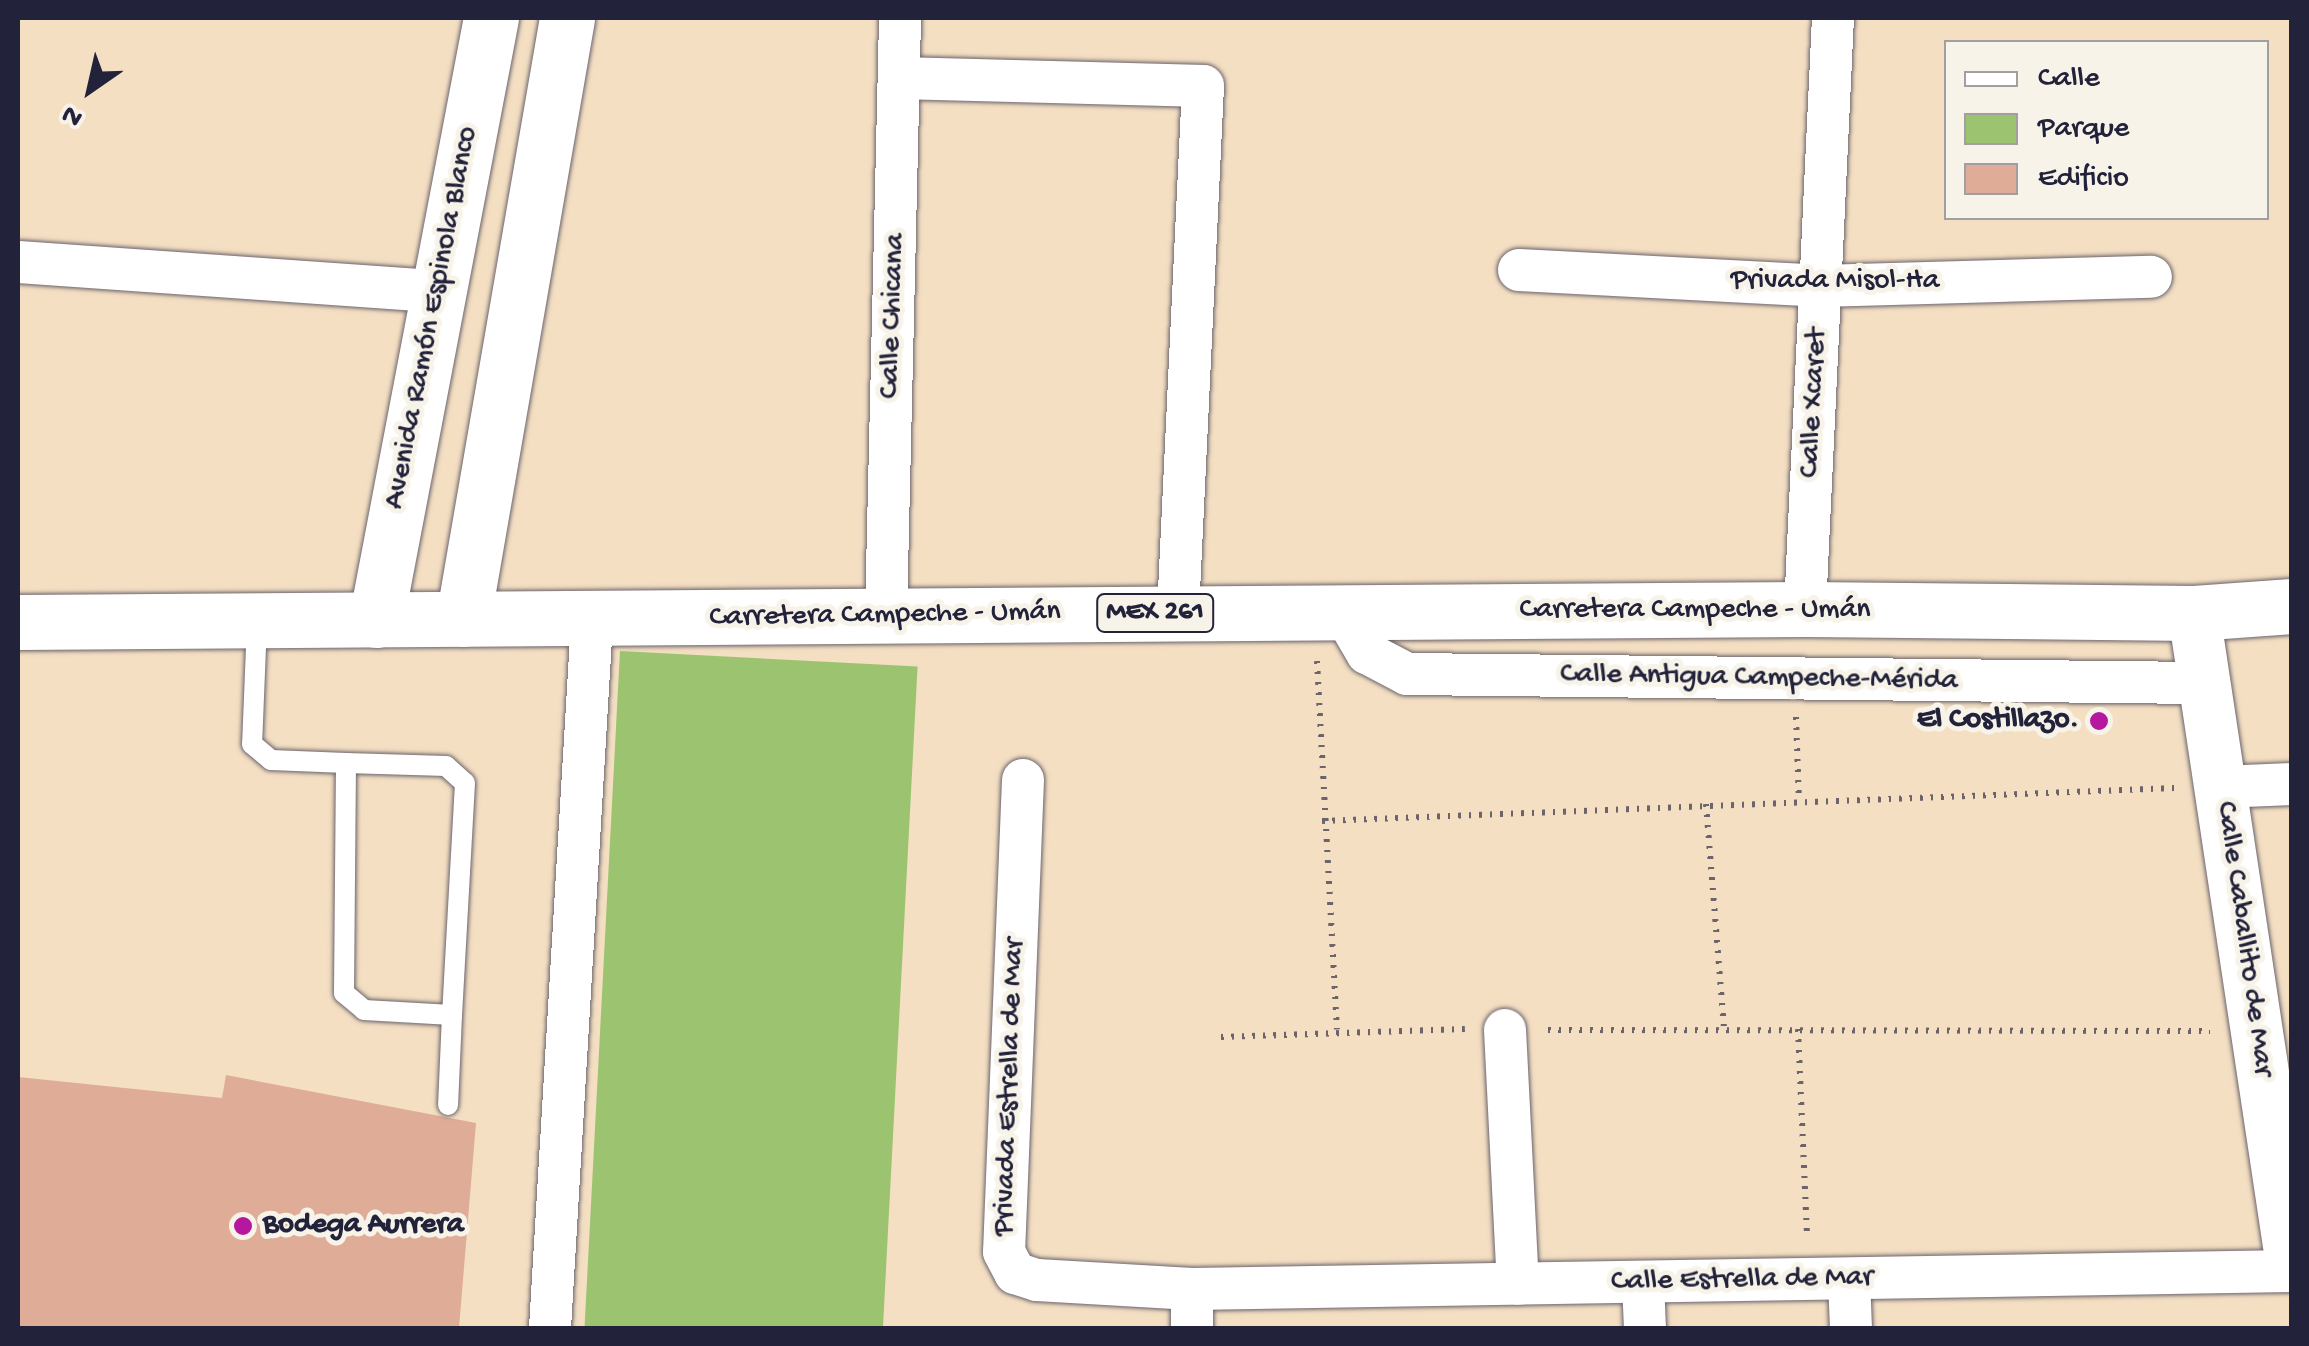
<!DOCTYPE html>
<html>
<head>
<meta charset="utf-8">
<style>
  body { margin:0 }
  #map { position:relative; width:2309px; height:1346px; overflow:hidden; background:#f4dfc3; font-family:"Gochi Hand",sans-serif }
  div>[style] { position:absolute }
  .green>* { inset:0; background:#9cc470; transform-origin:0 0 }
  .building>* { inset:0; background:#dfac97 }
  .path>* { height:6px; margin-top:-3px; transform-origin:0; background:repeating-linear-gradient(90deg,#6c646b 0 2.5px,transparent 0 10.5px) }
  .roads { filter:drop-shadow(0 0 2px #6c646b) drop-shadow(0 0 2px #6c646b) }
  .service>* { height:20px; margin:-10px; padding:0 10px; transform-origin:10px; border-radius:10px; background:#fff }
  .minor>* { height:42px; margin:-21px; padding:0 21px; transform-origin:21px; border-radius:21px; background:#fff }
  .tertiary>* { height:52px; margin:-26px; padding:0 26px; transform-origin:26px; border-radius:26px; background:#fff }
  .secondary>* { height:55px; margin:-27.5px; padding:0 27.5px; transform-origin:27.5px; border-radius:27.5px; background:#fff }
  .primary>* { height:55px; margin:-27.5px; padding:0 27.5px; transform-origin:27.5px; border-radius:27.5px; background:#fff }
  .dots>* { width:28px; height:28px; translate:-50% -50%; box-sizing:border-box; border:5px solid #f7f3e8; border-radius:50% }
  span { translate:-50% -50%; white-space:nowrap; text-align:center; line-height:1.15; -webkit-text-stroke:10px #f7f3e8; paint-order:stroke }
  .shield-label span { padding:2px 8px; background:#f7f3e8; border:2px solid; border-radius:8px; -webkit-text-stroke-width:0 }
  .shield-label { font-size:28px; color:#22223b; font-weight:700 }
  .street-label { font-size:30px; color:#22223b }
  .poi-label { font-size:30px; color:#22223b; font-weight:700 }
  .right { translate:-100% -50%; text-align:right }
  .left { translate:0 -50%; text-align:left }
  .frame { position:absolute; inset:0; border:20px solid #22223b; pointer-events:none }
  .legend { position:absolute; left:1944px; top:40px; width:325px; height:180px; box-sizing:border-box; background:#f7f3e8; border:2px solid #a29fa3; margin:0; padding:12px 18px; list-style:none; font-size:30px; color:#22223b }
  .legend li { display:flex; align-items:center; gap:20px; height:50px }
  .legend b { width:50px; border:2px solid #a29fa3 }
  .north { position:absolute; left:40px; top:40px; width:100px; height:100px; -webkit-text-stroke:8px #f7f3e8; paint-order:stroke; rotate:214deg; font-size:28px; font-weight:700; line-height:40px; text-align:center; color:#22223b }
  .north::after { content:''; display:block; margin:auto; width:35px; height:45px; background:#22223b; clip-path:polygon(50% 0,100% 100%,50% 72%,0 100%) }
</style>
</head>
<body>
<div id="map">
  <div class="green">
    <i style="left:620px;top:651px;width:298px;height:678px;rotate:3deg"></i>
  </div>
  <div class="building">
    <i style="clip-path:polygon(226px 1075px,476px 1123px,459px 1328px,18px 1328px,18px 1077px,222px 1098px)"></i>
  </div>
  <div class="path">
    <i style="left:1317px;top:661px;width:369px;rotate:86.9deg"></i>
    <i style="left:1796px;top:717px;width:84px;rotate:88deg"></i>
    <i style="left:1706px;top:804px;width:227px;rotate:85.4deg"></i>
    <i style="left:1322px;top:821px;width:853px;rotate:-2.22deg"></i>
    <i style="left:1798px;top:1029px;width:209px;rotate:87.5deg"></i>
    <i style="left:1548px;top:1030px;width:662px;rotate:0.09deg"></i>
    <i style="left:1221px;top:1037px;width:244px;rotate:-1.9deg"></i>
  </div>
  <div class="roads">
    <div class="service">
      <i style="left:257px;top:622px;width:122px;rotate:92.3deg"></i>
      <i style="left:252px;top:744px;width:25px;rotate:40deg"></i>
      <i style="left:271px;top:760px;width:75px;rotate:2.3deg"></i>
      <i style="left:346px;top:763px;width:230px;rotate:90.5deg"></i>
      <i style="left:344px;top:993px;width:26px;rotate:40deg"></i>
      <i style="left:364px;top:1010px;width:88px;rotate:3.3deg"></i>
      <i style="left:452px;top:1015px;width:90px;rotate:92.5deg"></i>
      <i style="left:346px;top:763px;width:100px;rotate:1.7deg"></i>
      <i style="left:446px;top:766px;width:25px;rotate:42deg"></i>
      <i style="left:465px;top:783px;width:232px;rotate:93.2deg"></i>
    </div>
    <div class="minor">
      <i style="left:900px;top:78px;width:303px;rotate:1.5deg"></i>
      <i style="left:1203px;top:86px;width:528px;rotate:92.72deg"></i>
      <i style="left:18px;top:262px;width:420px;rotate:4deg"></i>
      <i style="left:1519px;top:270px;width:301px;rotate:3deg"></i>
      <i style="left:1820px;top:286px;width:331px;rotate:-1.6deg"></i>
      <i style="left:1805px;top:609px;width:592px;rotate:-87.29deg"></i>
      <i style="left:1343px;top:612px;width:48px;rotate:59.7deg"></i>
      <i style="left:1367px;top:653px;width:45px;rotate:27.7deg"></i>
      <i style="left:1407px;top:674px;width:797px;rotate:0.65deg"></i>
      <i style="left:886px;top:614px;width:596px;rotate:-88.65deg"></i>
      <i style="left:1023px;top:780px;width:472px;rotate:92.3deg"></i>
      <i style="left:1004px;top:1252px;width:24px;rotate:62deg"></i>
      <i style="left:1015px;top:1273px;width:23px;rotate:18deg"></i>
      <i style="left:1037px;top:1280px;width:155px;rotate:3.3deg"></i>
      <i style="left:1192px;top:1289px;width:1100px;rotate:-0.94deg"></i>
      <i style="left:2220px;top:787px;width:72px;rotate:-2.4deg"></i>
      <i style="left:1505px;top:1030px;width:254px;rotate:87.1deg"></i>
      <i style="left:1849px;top:1279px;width:49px;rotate:87.7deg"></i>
      <i style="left:1643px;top:1283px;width:45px;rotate:87.5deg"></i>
      <i style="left:1192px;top:1289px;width:39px;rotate:90deg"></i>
      <i style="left:550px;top:1328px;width:708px;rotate:-86.6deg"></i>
    </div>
    <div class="tertiary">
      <i style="left:2194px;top:613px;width:660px;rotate:81.46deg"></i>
    </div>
    <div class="secondary">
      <i style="left:463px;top:619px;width:610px;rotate:-80.18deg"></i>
      <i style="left:376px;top:620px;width:613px;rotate:-79.19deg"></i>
    </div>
    <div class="primary">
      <i style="left:18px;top:622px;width:1787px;rotate:-0.42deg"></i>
      <i style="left:1805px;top:609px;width:389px;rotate:0.6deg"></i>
      <i style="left:2194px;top:613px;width:98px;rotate:-4.1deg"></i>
    </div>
  </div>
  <div class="dots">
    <i style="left:2099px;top:721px;background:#b5179e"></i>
    <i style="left:243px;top:1226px;background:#b5179e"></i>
  </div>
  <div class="shield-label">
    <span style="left:1155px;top:613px">MEX 261</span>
  </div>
  <div class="street-label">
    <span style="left:1835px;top:282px">Privada Misol-Ha</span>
    <span style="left:894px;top:316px;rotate:-88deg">Calle Chicana</span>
    <span style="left:433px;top:318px;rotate:-79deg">Avenida Ramón Espinola Blanco</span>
    <span style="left:1815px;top:403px;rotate:-87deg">Calle Xcaret</span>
    <span style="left:1695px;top:611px">Carretera Campeche - Umán</span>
    <span style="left:885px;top:616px;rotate:-1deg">Carretera Campeche - Umán</span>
    <span style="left:1759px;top:679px;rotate:1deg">Calle Antigua Campeche-Mérida</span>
    <span style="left:2243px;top:939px;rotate:82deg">Calle Caballito de Mar</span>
    <span style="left:1011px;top:1087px;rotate:-88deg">Privada Estrella de Mar</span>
    <span style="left:1742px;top:1281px;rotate:-1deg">Calle Estrella de Mar</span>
  </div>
  <div class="poi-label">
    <span class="right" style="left:2079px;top:721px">El Costillazo.</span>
    <span class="left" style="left:263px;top:1226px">Bodega Aurrera</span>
  </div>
  <div class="frame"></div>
  <ul class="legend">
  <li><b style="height:12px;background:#fff"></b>Calle</li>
  <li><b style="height:28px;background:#9cc470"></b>Parque</li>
  <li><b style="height:28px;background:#dfac97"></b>Edificio</li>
  </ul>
  <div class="north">N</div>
</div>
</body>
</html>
